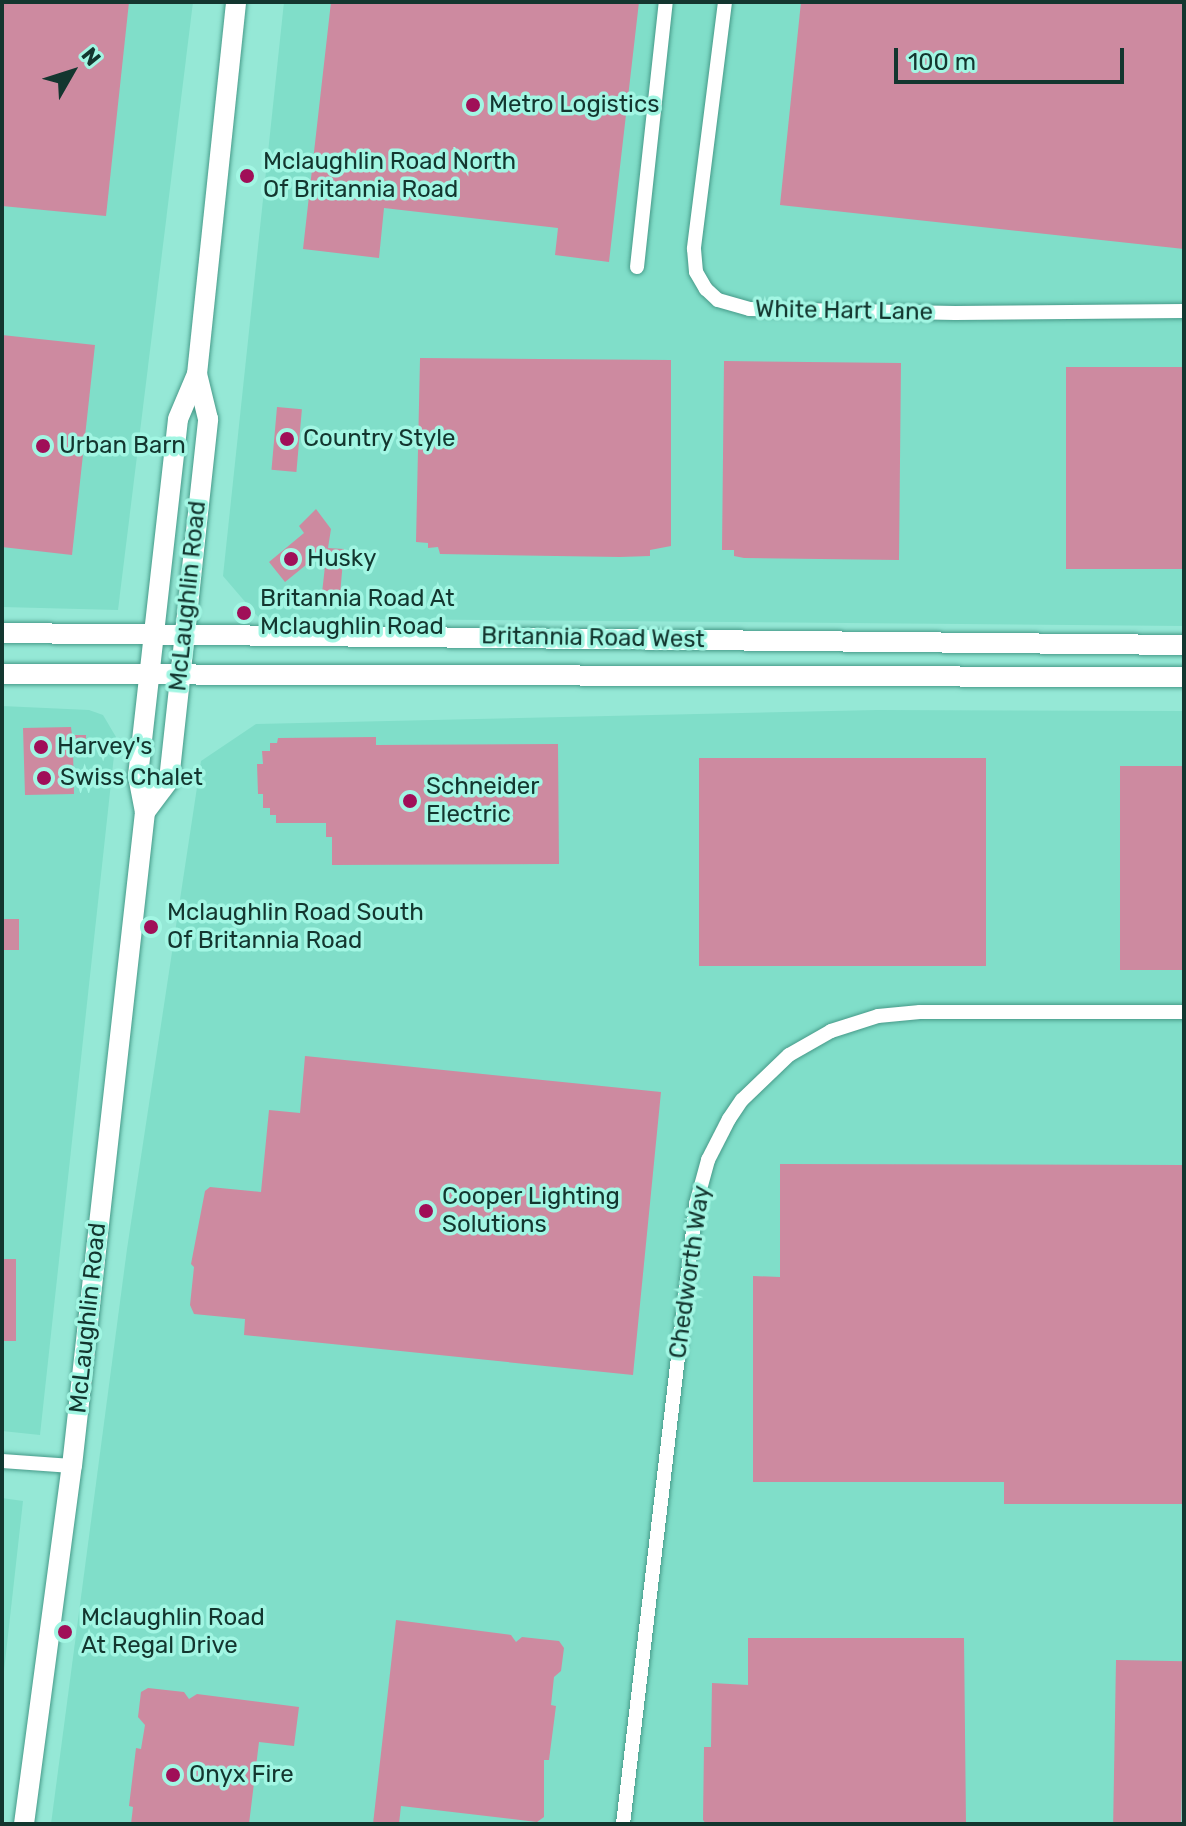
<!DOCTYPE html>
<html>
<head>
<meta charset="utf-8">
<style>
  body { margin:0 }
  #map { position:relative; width:1186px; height:1826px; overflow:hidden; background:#95e8d6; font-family:Rubik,sans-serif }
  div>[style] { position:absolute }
  .built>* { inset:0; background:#80dec9 }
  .building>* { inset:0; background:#cd8aa0; transform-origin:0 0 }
  .roads { filter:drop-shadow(0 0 2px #469a89) drop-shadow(0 0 2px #469a89) }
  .street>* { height:14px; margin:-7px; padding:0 7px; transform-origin:7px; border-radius:7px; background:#fff }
  .secondary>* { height:20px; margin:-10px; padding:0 10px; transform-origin:10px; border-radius:10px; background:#fff }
  .dots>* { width:22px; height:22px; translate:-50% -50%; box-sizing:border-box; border:4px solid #a2f6e3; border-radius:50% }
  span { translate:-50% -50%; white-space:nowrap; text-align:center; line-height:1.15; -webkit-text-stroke:7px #a2f6e3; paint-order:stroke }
  .poi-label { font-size:24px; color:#13362f }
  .left { translate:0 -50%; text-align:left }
  .street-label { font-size:24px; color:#13362f }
  .frame { position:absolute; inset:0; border:4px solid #13362f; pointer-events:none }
  .north { position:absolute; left:32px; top:32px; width:80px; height:80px; -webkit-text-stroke:6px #a2f6e3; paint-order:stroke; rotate:51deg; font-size:22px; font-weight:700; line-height:32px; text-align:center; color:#13362f }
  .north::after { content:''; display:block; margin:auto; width:28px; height:36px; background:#13362f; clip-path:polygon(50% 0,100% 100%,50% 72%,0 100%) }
  .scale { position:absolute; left:894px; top:48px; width:230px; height:36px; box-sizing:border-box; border:4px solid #13362f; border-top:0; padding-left:10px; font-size:24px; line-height:28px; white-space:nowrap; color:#13362f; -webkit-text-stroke:6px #a2f6e3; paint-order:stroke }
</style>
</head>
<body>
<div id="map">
  <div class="built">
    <i style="clip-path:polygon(2px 2px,193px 2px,118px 610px,2px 607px)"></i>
    <i style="clip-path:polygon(284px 2px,1184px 2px,1184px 626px,259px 618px,223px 576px)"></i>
    <i style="clip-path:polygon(2px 706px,89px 710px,103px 715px,116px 737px,40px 1435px,2px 1431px)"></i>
    <i style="clip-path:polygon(877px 710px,1184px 711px,1184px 1824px,51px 1824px,127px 1249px,201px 761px,256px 724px)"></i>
    <i style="clip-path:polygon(2px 1498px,23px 1501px,2px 1689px)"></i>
  </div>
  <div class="building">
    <i style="clip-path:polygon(2px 2px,129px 2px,106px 216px,2px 206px)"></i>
    <i style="clip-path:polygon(331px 2px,639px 2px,609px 262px,555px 255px,558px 228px,384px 208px,379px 258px,303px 249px)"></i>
    <i style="clip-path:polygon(801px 2px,1184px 2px,1184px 249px,780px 205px)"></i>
    <i style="clip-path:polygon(2px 335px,95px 345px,72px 555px,2px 547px)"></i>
    <i style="clip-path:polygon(420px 358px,671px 360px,671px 546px,650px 550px,650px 556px,620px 557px,440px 554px,438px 547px,428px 548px,428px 543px,416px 542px)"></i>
    <i style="clip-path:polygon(724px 361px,901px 363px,899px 560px,744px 558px,734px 556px,734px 550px,722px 550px)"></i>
    <i style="left:1066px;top:367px;width:118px;height:202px"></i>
    <i style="left:277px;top:407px;width:25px;height:63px;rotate:5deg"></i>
    <i style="clip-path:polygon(316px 509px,331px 529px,328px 548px,344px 549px,340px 595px,322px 593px,327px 548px,285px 582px,269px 562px,304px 533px,299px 526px)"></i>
    <i style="clip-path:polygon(71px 727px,72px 735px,86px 735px,86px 749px,73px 750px,74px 794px,25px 795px,23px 728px)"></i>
    <i style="clip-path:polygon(376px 737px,376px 745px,558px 744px,559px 864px,332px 865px,332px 837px,326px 837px,326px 823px,276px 823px,276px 815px,270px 815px,270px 808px,263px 808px,263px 794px,258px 794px,257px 764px,263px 764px,262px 751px,270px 751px,270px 743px,277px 743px,278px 738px)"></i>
    <i style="left:699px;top:758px;width:287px;height:208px"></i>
    <i style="left:1120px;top:766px;width:64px;height:204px"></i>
    <i style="left:2px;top:919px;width:17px;height:31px"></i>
    <i style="clip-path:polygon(305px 1056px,661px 1092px,633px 1375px,244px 1335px,245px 1319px,194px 1314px,190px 1305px,194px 1267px,191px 1264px,205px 1191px,210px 1187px,261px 1192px,269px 1110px,300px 1113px)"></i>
    <i style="clip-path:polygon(780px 1164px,1184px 1165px,1184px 1504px,1004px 1504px,1004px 1482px,753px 1482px,753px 1276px,780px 1277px)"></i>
    <i style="left:2px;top:1259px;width:14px;height:82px"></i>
    <i style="clip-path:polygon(396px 1620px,511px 1635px,516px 1642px,522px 1637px,559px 1641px,564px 1648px,561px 1671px,554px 1677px,551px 1705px,556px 1706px,549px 1760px,544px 1760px,544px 1817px,537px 1822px,401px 1806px,399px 1824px,373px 1824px)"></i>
    <i style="clip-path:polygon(748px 1638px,964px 1638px,966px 1824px,706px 1824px,703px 1820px,704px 1747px,711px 1747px,712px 1683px,748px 1685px)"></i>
    <i style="left:1116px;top:1660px;width:68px;height:164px;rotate:1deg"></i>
    <i style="clip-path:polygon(148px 1688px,184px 1692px,189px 1699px,197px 1694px,299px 1707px,294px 1746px,259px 1742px,249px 1824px,131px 1824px,133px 1807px,129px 1806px,136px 1748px,141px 1749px,145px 1725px,138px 1717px,141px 1692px)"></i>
  </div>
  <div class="roads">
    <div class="street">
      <i style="left:725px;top:2px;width:249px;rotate:97.2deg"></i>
      <i style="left:694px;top:249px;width:23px;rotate:85deg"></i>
      <i style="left:696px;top:272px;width:20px;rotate:60deg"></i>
      <i style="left:706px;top:289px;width:16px;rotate:43deg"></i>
      <i style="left:718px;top:300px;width:32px;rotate:16deg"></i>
      <i style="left:749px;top:309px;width:206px;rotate:1.1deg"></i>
      <i style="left:955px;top:313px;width:229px;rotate:-0.5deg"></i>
      <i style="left:637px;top:267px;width:267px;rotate:-83.8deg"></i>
      <i style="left:2px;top:1461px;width:70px;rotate:4.1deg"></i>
      <i style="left:623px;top:1824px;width:624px;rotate:-83.28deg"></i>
      <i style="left:696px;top:1204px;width:46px;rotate:-74.7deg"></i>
      <i style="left:708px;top:1160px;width:46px;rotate:-62.9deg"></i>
      <i style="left:729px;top:1119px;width:23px;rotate:-56deg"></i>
      <i style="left:742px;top:1100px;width:65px;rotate:-43.8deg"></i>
      <i style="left:789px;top:1055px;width:48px;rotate:-29.7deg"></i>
      <i style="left:831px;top:1031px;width:49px;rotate:-17.7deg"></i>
      <i style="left:878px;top:1016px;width:42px;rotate:-5.4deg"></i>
      <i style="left:920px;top:1012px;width:264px"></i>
    </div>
    <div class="secondary">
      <i style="left:2px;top:633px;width:1182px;rotate:0.58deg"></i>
      <i style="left:2px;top:674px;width:1182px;rotate:0.15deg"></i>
      <i style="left:145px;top:812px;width:40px;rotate:-53deg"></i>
      <i style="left:169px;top:780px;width:363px;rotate:-83.8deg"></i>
      <i style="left:208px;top:419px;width:46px;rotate:-103.7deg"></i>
      <i style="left:197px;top:374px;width:374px;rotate:-84deg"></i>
      <i style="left:24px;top:1824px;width:361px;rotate:-82.4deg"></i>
      <i style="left:72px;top:1466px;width:658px;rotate:-83.63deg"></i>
      <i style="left:145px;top:812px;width:37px;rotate:-101deg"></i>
      <i style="left:138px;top:776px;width:359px;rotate:-83.6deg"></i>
      <i style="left:178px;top:419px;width:49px;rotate:-67.1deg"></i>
    </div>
  </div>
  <div class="dots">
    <i style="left:473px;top:105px;background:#a00f58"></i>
    <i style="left:247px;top:176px;background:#a00f58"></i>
    <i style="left:287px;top:439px;background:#a00f58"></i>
    <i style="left:43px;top:446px;background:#a00f58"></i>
    <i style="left:291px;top:559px;background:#a00f58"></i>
    <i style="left:244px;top:613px;background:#a00f58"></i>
    <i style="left:41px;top:747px;background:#a00f58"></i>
    <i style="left:44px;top:778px;background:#a00f58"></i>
    <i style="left:410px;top:801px;background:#a00f58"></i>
    <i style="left:151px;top:927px;background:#a00f58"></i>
    <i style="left:426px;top:1211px;background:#a00f58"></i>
    <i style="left:65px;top:1632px;background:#a00f58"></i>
    <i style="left:173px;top:1775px;background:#a00f58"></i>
  </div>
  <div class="poi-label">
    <span class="left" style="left:489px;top:105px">Metro Logistics</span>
    <span class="left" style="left:263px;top:176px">Mclaughlin Road North<br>Of Britannia Road</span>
    <span class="left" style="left:303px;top:439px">Country Style</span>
    <span class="left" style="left:59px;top:446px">Urban Barn</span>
    <span class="left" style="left:307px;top:559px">Husky</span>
    <span class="left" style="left:260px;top:613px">Britannia Road At<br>Mclaughlin Road</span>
    <span class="left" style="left:57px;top:747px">Harvey's</span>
    <span class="left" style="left:60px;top:778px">Swiss Chalet</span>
    <span class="left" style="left:426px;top:801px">Schneider<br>Electric</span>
    <span class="left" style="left:167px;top:927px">Mclaughlin Road South<br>Of Britannia Road</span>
    <span class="left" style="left:442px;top:1211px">Cooper Lighting<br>Solutions</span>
    <span class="left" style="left:81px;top:1632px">Mclaughlin Road<br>At Regal Drive</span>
    <span class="left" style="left:189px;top:1775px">Onyx Fire</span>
  </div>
  <div class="street-label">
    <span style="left:844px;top:311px;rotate:1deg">White Hart Lane</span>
    <span style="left:188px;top:596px;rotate:-84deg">McLaughlin Road</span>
    <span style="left:593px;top:638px;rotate:1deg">Britannia Road West</span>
    <span style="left:690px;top:1272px;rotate:-82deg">Chedworth Way</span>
    <span style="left:88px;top:1318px;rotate:-84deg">McLaughlin Road</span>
  </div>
  <div class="frame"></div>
  <div class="north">N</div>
  <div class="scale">100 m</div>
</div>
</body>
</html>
